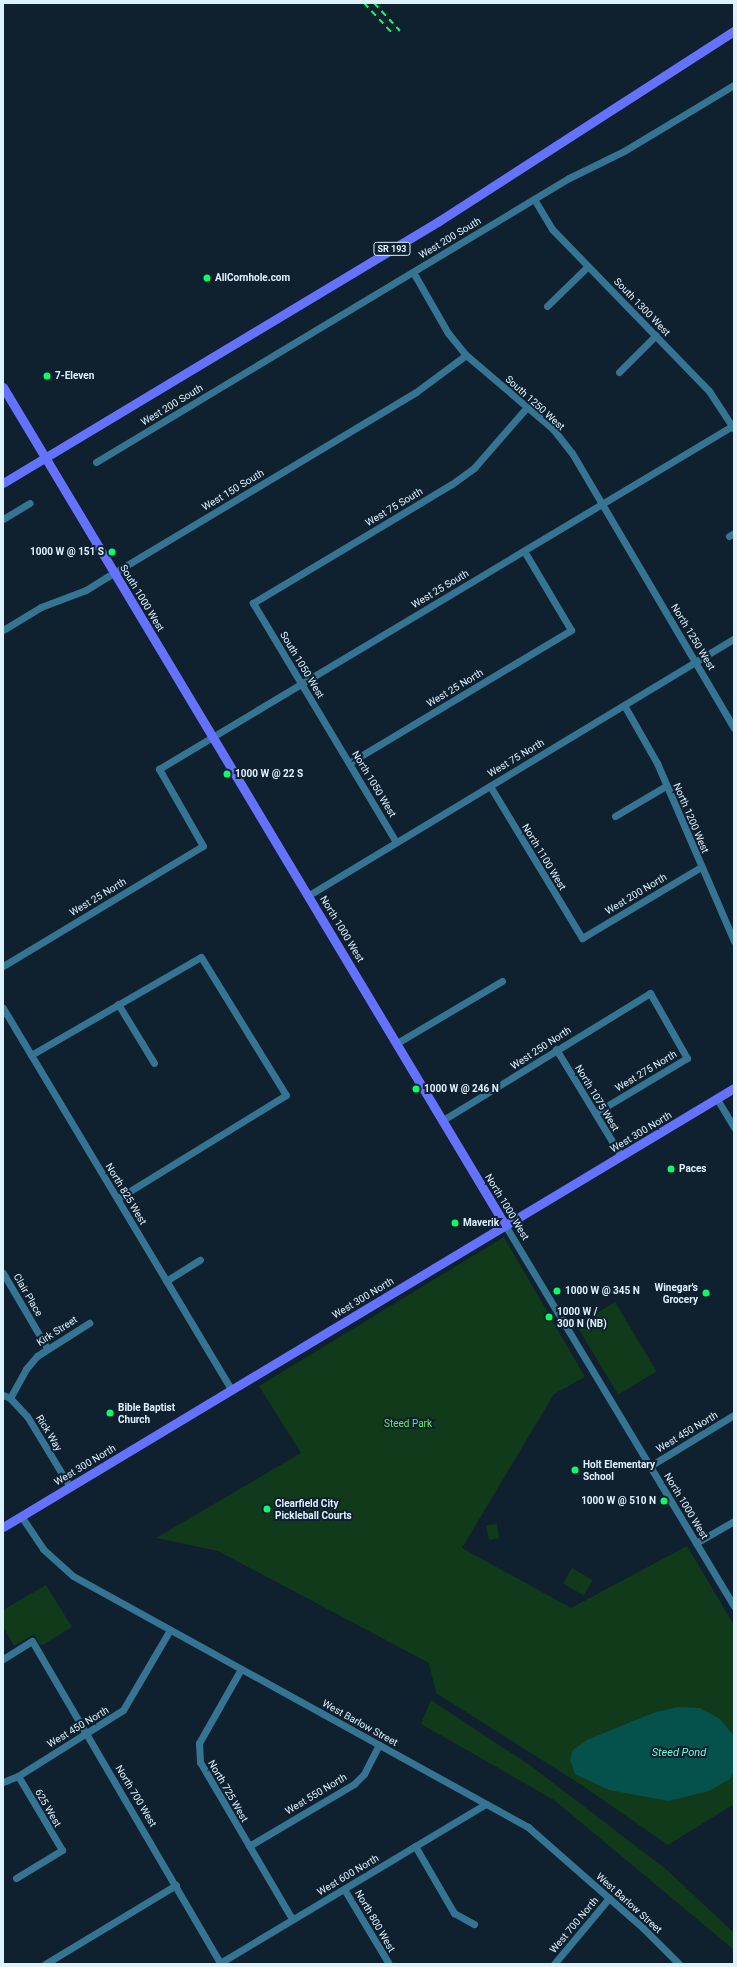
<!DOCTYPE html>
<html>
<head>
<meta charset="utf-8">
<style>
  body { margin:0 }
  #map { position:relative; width:737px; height:1967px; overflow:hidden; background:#0f202f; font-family:Roboto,sans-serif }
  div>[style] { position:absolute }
  .green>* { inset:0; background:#113a1b; transform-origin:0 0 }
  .water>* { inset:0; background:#05524c }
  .minor>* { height:7px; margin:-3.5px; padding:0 3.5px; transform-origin:3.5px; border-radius:3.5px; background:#357593 }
  .major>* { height:9px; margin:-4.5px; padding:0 4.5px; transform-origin:4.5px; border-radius:4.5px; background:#6472ff }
  .rail>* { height:2px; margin-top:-1px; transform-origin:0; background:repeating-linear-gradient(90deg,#09ff67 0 6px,transparent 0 11px) }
  .dots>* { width:11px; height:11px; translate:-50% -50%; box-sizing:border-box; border:2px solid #0f202f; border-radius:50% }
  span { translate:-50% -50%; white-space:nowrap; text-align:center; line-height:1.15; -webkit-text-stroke:4px #0f202f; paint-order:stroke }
  .shield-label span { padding:1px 3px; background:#0f202f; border:1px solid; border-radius:3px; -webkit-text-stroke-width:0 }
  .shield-label { font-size:9px; color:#ddf2ff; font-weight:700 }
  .street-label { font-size:10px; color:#ddf2ff }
  .poi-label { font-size:10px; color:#ddf2ff; font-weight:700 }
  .left { translate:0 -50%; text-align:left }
  .right { translate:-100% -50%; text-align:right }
  .park-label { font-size:10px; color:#5bed60 }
  .water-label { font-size:11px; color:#6bffd9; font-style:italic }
  .frame { position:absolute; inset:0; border:4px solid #ddf2ff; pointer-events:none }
</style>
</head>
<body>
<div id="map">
  <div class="green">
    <i style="clip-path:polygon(504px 1237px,585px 1377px,554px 1394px,462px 1548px,571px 1608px,687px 1546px,734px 1625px,734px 1804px,668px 1845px,580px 1784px,436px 1693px,429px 1663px,218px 1551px,156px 1538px,301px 1453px,259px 1386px)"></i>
    <i style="left:615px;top:1302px;width:81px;height:45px;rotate:59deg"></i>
    <i style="clip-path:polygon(497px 1524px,499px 1538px,489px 1540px,486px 1525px)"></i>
    <i style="left:572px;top:1568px;width:24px;height:18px;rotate:30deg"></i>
    <i style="clip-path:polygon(46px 1585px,72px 1627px,41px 1646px,34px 1634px,14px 1646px,3px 1626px,3px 1610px)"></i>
    <i style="clip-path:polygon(431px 1700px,531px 1766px,667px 1870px,734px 1933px,734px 1950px,554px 1800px,421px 1724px)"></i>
  </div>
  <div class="water">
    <i style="clip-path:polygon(677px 1707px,700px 1708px,720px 1719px,734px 1736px,734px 1771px,730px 1779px,709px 1791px,669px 1801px,609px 1790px,575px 1774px,570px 1760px,573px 1750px,587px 1740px,653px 1713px)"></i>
  </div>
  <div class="minor">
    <i style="left:534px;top:199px;width:35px;rotate:59deg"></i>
    <i style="left:552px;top:229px;width:226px;rotate:45.9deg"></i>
    <i style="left:709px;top:391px;width:45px;rotate:56.7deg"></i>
    <i style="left:413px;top:272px;width:70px;rotate:60.2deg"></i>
    <i style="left:448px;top:333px;width:28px;rotate:51deg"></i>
    <i style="left:466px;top:355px;width:114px;rotate:40.4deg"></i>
    <i style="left:553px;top:429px;width:31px;rotate:52deg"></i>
    <i style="left:572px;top:453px;width:319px;rotate:59.5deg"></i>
    <i style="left:547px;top:306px;width:57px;rotate:-44.3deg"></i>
    <i style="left:619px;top:372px;width:52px;rotate:-45deg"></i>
    <i style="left:96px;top:462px;width:552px;rotate:-30.98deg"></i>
    <i style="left:569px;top:178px;width:61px;rotate:-26.1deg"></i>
    <i style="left:624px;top:151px;width:128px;rotate:-31deg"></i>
    <i style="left:3px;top:519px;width:31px;rotate:-31deg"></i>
    <i style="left:729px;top:536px;width:6px;rotate:-31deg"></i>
    <i style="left:3px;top:630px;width:44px;rotate:-31.2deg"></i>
    <i style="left:41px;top:607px;width:48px;rotate:-20.7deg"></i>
    <i style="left:86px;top:590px;width:25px;rotate:-32deg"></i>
    <i style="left:107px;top:577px;width:360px;rotate:-30.9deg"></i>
    <i style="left:416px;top:392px;width:62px;rotate:-36.5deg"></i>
    <i style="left:624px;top:705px;width:67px;rotate:60.4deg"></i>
    <i style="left:657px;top:763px;width:194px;rotate:66.6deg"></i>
    <i style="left:349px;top:763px;width:259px;rotate:-30.9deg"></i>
    <i style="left:571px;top:630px;width:92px;rotate:-120.7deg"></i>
    <i style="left:490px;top:786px;width:178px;rotate:58.8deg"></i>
    <i style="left:582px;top:938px;width:139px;rotate:-30.8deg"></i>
    <i style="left:615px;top:816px;width:59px;rotate:-30.5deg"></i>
    <i style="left:396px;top:842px;width:279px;rotate:-120.9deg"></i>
    <i style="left:253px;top:603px;width:232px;rotate:-30.9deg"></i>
    <i style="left:452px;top:484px;width:27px;rotate:-36deg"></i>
    <i style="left:474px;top:468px;width:81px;rotate:-49deg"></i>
    <i style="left:309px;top:895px;width:496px;rotate:-31.1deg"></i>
    <i style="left:3px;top:966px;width:233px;rotate:-31deg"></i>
    <i style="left:203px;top:846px;width:89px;rotate:-119.7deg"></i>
    <i style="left:159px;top:769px;width:668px;rotate:-30.9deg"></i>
    <i style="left:118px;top:1004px;width:69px;rotate:58.6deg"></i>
    <i style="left:3px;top:1008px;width:445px;rotate:59.1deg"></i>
    <i style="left:397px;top:1043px;width:122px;rotate:-30.6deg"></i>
    <i style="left:556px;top:1049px;width:125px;rotate:58.7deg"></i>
    <i style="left:31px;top:1055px;width:196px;rotate:-30deg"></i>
    <i style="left:201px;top:957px;width:162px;rotate:58.4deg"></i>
    <i style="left:286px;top:1095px;width:198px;rotate:148.4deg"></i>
    <i style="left:717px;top:1099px;width:33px;rotate:59deg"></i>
    <i style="left:443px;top:1120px;width:243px;rotate:-31.5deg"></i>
    <i style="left:650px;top:993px;width:75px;rotate:60.4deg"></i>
    <i style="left:687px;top:1058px;width:107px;rotate:149.1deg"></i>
    <i style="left:505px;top:1225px;width:445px;rotate:59deg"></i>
    <i style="left:3px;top:1273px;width:87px;rotate:59.6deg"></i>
    <i style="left:166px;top:1281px;width:40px;rotate:-32deg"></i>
    <i style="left:3px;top:1395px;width:8px;rotate:23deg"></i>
    <i style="left:10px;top:1398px;width:25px;rotate:47deg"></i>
    <i style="left:27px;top:1416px;width:83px;rotate:58.8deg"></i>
    <i style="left:10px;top:1398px;width:33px;rotate:-61deg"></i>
    <i style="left:26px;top:1369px;width:17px;rotate:-50deg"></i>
    <i style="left:37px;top:1356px;width:62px;rotate:-32.4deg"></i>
    <i style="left:650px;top:1466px;width:98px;rotate:-31.3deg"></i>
    <i style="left:21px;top:1516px;width:40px;rotate:56deg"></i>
    <i style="left:43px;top:1549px;width:40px;rotate:42deg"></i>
    <i style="left:73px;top:1576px;width:520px;rotate:28.88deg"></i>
    <i style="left:528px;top:1827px;width:153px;rotate:41.3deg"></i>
    <i style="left:643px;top:1928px;width:51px;rotate:45deg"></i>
    <i style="left:696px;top:1543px;width:44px;rotate:-30.1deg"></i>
    <i style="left:3px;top:1659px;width:34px;rotate:-32deg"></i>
    <i style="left:32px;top:1641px;width:373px;rotate:59.7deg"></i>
    <i style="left:220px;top:1963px;width:310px;rotate:-30.9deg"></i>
    <i style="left:241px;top:1669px;width:85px;rotate:119.6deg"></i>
    <i style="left:199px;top:1743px;width:19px;rotate:87deg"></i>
    <i style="left:200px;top:1762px;width:182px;rotate:59.6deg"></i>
    <i style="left:3px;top:1782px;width:16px;rotate:-22deg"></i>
    <i style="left:18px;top:1776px;width:124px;rotate:-32.2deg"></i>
    <i style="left:123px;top:1710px;width:93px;rotate:-59.6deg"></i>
    <i style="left:249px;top:1846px;width:122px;rotate:-30.6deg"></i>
    <i style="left:354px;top:1784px;width:14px;rotate:-45deg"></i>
    <i style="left:364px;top:1774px;width:33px;rotate:-63deg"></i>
    <i style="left:415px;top:1846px;width:78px;rotate:59.8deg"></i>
    <i style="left:454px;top:1913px;width:23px;rotate:29deg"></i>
    <i style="left:16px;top:1878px;width:54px;rotate:-31.3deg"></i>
    <i style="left:62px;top:1850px;width:86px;rotate:-120.7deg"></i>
    <i style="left:344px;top:1889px;width:87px;rotate:59deg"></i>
    <i style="left:45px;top:1964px;width:153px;rotate:-31.1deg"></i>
    <i style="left:554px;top:1964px;width:86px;rotate:-50.2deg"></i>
  </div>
  <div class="major">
    <i style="left:3px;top:387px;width:977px;rotate:59.08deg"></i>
    <i style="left:3px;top:483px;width:509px;rotate:-31deg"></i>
    <i style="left:439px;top:221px;width:351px;rotate:-32.8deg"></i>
    <i style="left:3px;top:1527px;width:853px;rotate:-30.99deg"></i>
  </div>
  <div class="rail">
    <i style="left:364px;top:3px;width:44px;rotate:46.8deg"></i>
    <i style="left:374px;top:3px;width:38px;rotate:47deg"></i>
  </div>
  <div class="dots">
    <i style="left:207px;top:278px;background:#09ff67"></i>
    <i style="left:47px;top:376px;background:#09ff67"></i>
    <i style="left:112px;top:552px;background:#09ff67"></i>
    <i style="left:227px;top:774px;background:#09ff67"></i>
    <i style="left:416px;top:1089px;background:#09ff67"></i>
    <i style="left:671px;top:1169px;background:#09ff67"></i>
    <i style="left:455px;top:1223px;background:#09ff67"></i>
    <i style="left:557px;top:1291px;background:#09ff67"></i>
    <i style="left:706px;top:1293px;background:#09ff67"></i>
    <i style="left:549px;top:1317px;background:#09ff67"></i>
    <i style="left:110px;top:1413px;background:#09ff67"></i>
    <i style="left:575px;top:1470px;background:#09ff67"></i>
    <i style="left:664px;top:1501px;background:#09ff67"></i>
    <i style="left:267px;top:1509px;background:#09ff67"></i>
  </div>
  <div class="shield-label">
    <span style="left:392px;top:249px">SR 193</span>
  </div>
  <div class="street-label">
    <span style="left:450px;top:238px;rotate:-31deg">West 200 South</span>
    <span style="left:642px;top:307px;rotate:46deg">South 1300 West</span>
    <span style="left:535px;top:403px;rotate:42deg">South 1250 West</span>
    <span style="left:172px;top:405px;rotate:-31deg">West 200 South</span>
    <span style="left:233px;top:490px;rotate:-31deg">West 150 South</span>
    <span style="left:394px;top:507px;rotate:-31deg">West 75 South</span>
    <span style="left:440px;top:589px;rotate:-31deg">West 25 South</span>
    <span style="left:142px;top:598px;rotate:59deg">South 1000 West</span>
    <span style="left:693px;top:637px;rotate:59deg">North 1250 West</span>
    <span style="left:302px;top:665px;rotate:59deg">South 1050 West</span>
    <span style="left:455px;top:688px;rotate:-31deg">West 25 North</span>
    <span style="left:516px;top:758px;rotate:-31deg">West 75 North</span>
    <span style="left:374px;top:784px;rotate:59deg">North 1050 West</span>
    <span style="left:691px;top:818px;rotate:67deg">North 1200 West</span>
    <span style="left:544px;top:857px;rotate:59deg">North 1100 West</span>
    <span style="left:636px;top:894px;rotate:-31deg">West 200 North</span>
    <span style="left:98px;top:897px;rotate:-31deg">West 25 North</span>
    <span style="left:342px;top:929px;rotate:59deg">North 1000 West</span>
    <span style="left:541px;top:1048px;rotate:-33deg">West 250 North</span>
    <span style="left:646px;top:1071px;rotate:-31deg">West 275 North</span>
    <span style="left:597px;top:1098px;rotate:59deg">North 1075 West</span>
    <span style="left:641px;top:1132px;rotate:-31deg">West 300 North</span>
    <span style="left:126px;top:1194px;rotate:59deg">North 825 West</span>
    <span style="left:507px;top:1207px;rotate:59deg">North 1000 West</span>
    <span style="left:28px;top:1295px;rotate:60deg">Clair Place</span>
    <span style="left:363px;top:1298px;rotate:-31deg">West 300 North</span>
    <span style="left:57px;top:1331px;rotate:-33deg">Kirk Street</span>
    <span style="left:687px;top:1432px;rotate:-31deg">West 450 North</span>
    <span style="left:49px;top:1433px;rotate:59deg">Rick Way</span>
    <span style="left:85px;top:1465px;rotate:-31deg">West 300 North</span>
    <span style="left:686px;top:1506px;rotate:59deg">North 1000 West</span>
    <span style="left:360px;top:1723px;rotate:29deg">West Barlow Street</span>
    <span style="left:78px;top:1727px;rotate:-31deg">West 450 North</span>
    <span style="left:228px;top:1791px;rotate:60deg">North 725 West</span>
    <span style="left:316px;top:1794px;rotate:-31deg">West 550 North</span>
    <span style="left:136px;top:1796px;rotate:59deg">North 700 West</span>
    <span style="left:48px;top:1808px;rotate:60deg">625 West</span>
    <span style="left:348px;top:1875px;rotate:-31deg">West 600 North</span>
    <span style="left:629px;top:1903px;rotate:42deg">West Barlow Street</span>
    <span style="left:375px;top:1921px;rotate:60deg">North 800 West</span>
    <span style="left:574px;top:1925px;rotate:-50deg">West 700 North</span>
  </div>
  <div class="poi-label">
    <span class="left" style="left:215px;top:278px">AllCornhole.com</span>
    <span class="left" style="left:55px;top:376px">7-Eleven</span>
    <span class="right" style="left:104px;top:552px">1000 W @ 151 S</span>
    <span class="left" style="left:235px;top:774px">1000 W @ 22 S</span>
    <span class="left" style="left:424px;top:1089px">1000 W @ 246 N</span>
    <span class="left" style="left:679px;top:1169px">Paces</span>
    <span class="left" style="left:463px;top:1223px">Maverik</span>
    <span class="right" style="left:698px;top:1293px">Winegar's<br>Grocery</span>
    <span class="left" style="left:565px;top:1291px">1000 W @ 345 N</span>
    <span class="left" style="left:557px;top:1317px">1000 W /<br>300 N (NB)</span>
    <span class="left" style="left:118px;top:1413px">Bible Baptist<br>Church</span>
    <span class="left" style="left:583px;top:1470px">Holt Elementary<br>School</span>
    <span class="right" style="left:656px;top:1501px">1000 W @ 510 N</span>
    <span class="left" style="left:275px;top:1509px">Clearfield City<br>Pickleball Courts</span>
  </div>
  <div class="park-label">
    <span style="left:408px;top:1424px">Steed Park</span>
  </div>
  <div class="water-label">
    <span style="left:679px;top:1753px">Steed Pond</span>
  </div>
  <div class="frame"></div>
</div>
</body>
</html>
